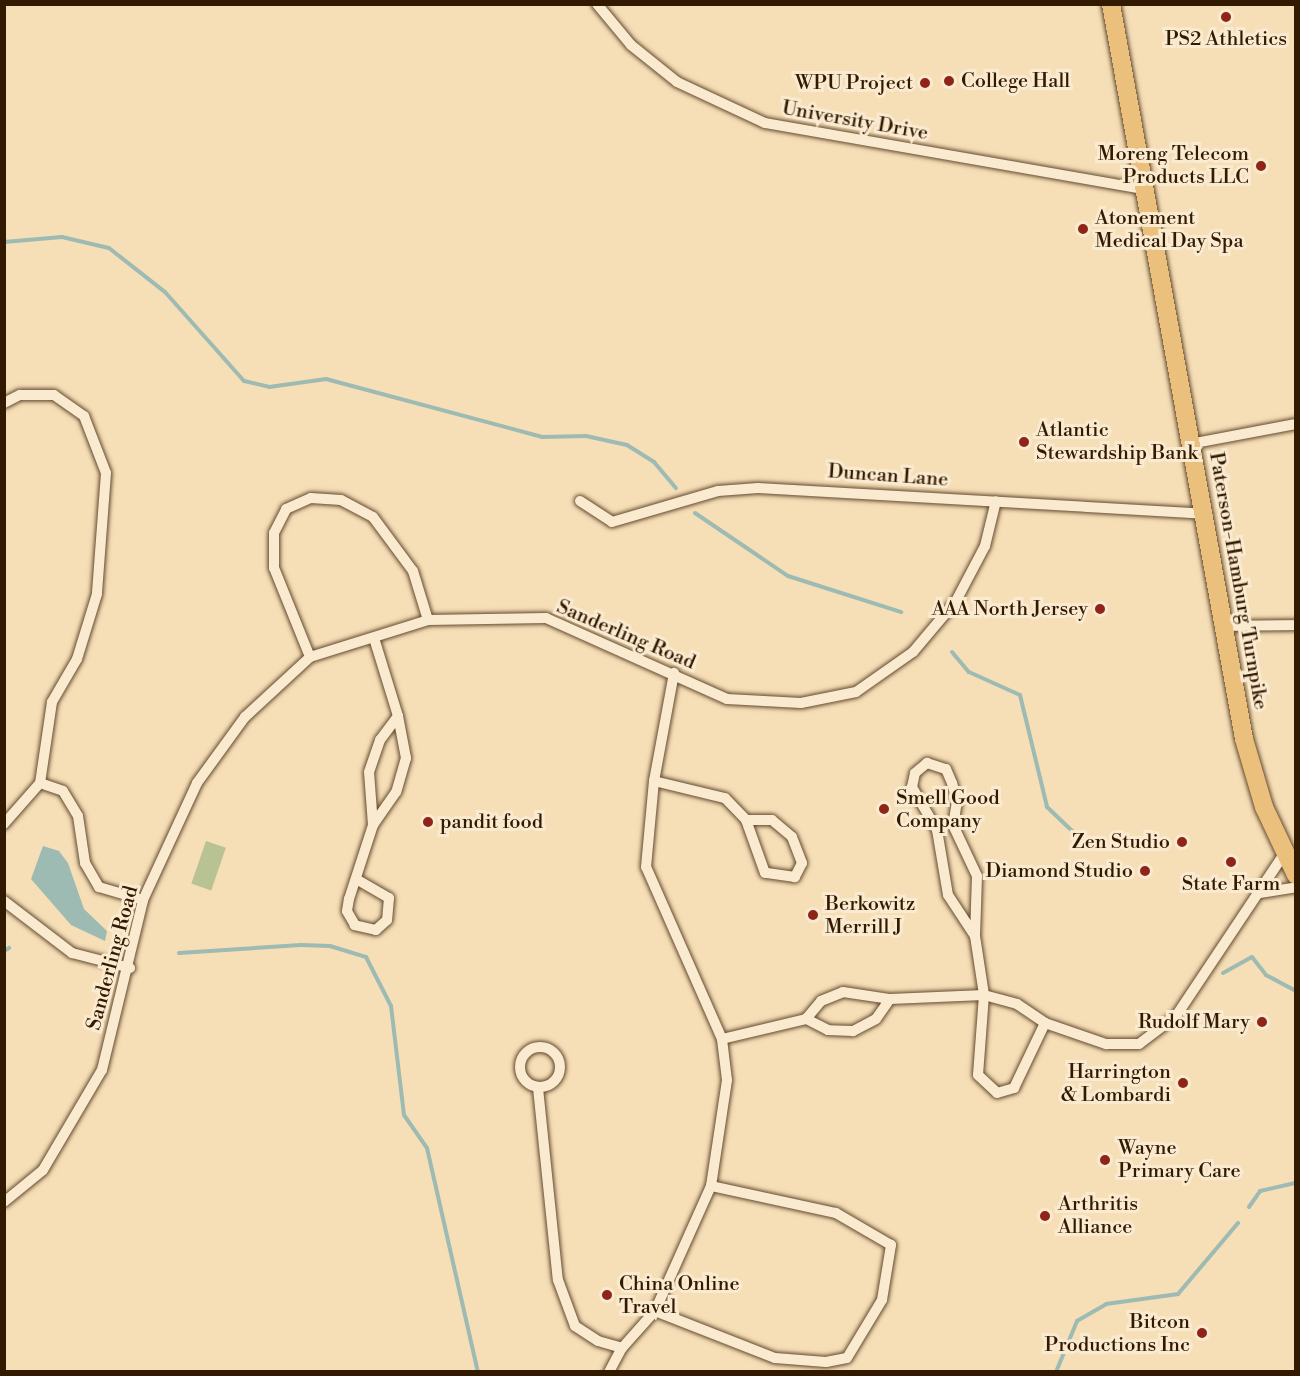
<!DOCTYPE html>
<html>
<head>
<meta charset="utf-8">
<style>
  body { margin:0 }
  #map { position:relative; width:1300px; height:1376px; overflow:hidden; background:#f6deb7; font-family:"Libre Bodoni",serif }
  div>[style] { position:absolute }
  .green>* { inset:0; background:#b8c292; transform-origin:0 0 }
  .water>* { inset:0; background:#9dbbb3 }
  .stream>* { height:4px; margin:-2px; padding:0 2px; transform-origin:2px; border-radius:2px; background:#9dbbb3 }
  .roads { filter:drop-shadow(0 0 2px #634b2e) drop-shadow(0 0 2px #634b2e) }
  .minor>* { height:10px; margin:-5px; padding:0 5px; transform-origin:5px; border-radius:5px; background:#f9ead0 }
  .minor>.ring { margin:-5px; padding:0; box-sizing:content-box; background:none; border:10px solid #f9ead0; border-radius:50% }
  .primary>* { height:18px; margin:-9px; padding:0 9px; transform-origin:9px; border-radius:9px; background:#ebbf7c }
  .dots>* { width:16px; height:16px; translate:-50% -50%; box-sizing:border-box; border:3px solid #f9ead0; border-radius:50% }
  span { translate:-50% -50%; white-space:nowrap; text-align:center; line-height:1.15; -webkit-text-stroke:6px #f9ead0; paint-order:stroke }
  .poi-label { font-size:20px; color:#321a01 }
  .left { translate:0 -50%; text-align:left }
  .right { translate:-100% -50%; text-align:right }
  .street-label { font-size:20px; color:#321a01 }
  .frame { position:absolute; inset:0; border:6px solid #321a01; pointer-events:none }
</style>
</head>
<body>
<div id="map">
  <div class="green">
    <i style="left:206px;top:841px;width:21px;height:45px;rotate:19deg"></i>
  </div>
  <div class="water">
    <i style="clip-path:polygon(43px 846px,59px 851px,68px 863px,84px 909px,107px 931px,105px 941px,71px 925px,31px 879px)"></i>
  </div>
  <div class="stream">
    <i style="left:4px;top:242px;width:58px;rotate:-4.9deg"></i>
    <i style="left:62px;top:237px;width:48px;rotate:13.2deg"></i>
    <i style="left:109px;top:248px;width:71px;rotate:38.2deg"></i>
    <i style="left:165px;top:292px;width:119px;rotate:48.4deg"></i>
    <i style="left:244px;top:381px;width:26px;rotate:13deg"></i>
    <i style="left:269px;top:387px;width:58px;rotate:-8deg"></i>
    <i style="left:326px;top:379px;width:224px;rotate:15deg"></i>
    <i style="left:542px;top:437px;width:44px;rotate:-1.3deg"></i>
    <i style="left:586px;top:436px;width:42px;rotate:12.4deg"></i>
    <i style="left:627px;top:445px;width:32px;rotate:32deg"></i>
    <i style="left:654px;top:462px;width:34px;rotate:50deg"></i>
    <i style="left:695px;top:513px;width:112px;rotate:34.1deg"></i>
    <i style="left:788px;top:576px;width:119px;rotate:17.7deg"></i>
    <i style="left:952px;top:652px;width:26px;rotate:50deg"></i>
    <i style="left:969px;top:672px;width:56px;rotate:24.3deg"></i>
    <i style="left:1020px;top:695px;width:115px;rotate:76.4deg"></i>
    <i style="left:1047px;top:807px;width:57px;rotate:43.6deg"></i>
    <i style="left:4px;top:951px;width:6px;rotate:-31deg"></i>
    <i style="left:179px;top:953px;width:122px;rotate:-3.8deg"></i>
    <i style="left:301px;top:945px;width:29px;rotate:2deg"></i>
    <i style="left:330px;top:946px;width:38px;rotate:17deg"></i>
    <i style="left:366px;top:957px;width:55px;rotate:63deg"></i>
    <i style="left:391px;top:1006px;width:110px;rotate:83.2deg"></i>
    <i style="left:404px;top:1115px;width:40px;rotate:55.1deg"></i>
    <i style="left:427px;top:1148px;width:230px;rotate:77.2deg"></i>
    <i style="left:1223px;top:973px;width:33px;rotate:-29deg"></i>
    <i style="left:1252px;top:957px;width:23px;rotate:52deg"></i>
    <i style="left:1266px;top:975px;width:34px;rotate:28deg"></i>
    <i style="left:1249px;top:1207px;width:19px;rotate:-55deg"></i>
    <i style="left:1260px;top:1191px;width:37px;rotate:-13deg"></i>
    <i style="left:1056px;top:1372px;width:55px;rotate:-67.6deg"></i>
    <i style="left:1077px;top:1321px;width:34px;rotate:-30deg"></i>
    <i style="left:1106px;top:1304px;width:73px;rotate:-7.9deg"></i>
    <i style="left:1178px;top:1294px;width:93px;rotate:-49.8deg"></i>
  </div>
  <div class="roads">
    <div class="minor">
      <i style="left:597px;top:4px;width:53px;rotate:50.3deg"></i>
      <i style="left:631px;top:45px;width:59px;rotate:38.8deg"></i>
      <i style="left:677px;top:82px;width:97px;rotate:25deg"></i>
      <i style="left:765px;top:123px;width:385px;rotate:9.9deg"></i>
      <i style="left:4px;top:403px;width:18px;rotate:-27deg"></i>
      <i style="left:20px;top:395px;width:34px"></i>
      <i style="left:54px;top:395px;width:37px;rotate:35deg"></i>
      <i style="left:84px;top:416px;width:61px;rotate:68.9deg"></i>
      <i style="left:106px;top:473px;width:121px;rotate:94.3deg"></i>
      <i style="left:97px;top:594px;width:68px;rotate:107.1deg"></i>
      <i style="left:77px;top:659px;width:50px;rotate:120.2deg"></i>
      <i style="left:52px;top:702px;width:82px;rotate:98.4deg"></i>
      <i style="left:40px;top:783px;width:55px;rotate:131.3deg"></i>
      <i style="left:1190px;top:444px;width:108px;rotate:-10.7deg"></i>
      <i style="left:580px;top:501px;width:38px;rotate:33deg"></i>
      <i style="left:612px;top:522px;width:110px;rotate:-16.3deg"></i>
      <i style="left:718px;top:491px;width:40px;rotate:-4.3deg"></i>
      <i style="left:758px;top:488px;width:447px;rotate:3.3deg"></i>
      <i style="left:1224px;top:626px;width:72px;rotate:-0.8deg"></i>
      <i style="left:374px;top:638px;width:82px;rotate:72.9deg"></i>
      <i style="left:398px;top:716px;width:43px;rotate:79.2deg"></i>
      <i style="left:406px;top:758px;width:35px;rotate:106deg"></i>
      <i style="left:396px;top:792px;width:40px;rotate:124.9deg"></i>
      <i style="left:373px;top:825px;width:53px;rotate:-94.3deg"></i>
      <i style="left:369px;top:772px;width:34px;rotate:-71deg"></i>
      <i style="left:380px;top:740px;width:30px;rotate:-53deg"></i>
      <i style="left:310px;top:657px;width:96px;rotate:-112deg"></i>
      <i style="left:274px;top:568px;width:35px;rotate:-90deg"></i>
      <i style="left:274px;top:533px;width:27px;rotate:-63deg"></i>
      <i style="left:286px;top:509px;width:27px;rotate:-24deg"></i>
      <i style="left:311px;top:498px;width:30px;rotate:4deg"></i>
      <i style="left:341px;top:500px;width:36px;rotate:28deg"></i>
      <i style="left:373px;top:517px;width:67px;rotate:53.5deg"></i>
      <i style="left:413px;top:571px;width:51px;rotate:73deg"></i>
      <i style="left:654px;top:781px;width:73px;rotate:13.5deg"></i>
      <i style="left:725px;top:798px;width:30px;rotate:46deg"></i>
      <i style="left:40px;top:783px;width:24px;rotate:19deg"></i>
      <i style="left:63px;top:791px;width:29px;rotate:59deg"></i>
      <i style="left:78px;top:816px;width:48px;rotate:81.5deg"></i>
      <i style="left:85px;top:863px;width:28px;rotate:60deg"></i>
      <i style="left:99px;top:887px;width:46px;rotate:16.5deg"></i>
      <i style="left:746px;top:820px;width:26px"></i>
      <i style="left:772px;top:820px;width:26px;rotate:40deg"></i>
      <i style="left:792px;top:837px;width:28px;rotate:69deg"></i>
      <i style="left:802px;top:863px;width:16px;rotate:117deg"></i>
      <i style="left:795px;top:877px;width:30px;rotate:-172deg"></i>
      <i style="left:765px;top:873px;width:56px;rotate:-109.7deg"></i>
      <i style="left:356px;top:879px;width:38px;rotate:30deg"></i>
      <i style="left:389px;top:898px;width:22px;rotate:95deg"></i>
      <i style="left:387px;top:920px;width:15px;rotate:138deg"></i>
      <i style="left:376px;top:930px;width:22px;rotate:-167deg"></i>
      <i style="left:355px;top:925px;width:16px;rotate:-120deg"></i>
      <i style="left:347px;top:911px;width:12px;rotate:-81deg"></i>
      <i style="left:349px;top:899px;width:78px;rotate:-72deg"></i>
      <i style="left:1260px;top:893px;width:36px;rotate:-9deg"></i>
      <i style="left:4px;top:901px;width:86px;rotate:37.4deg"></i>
      <i style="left:72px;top:953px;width:60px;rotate:14.5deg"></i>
      <i style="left:975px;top:936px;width:49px;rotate:-123.4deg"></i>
      <i style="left:948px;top:895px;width:66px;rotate:-99.6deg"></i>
      <i style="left:937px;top:830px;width:50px;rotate:-120.2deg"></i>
      <i style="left:912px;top:787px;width:14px;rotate:-78deg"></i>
      <i style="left:915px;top:773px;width:16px;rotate:-40deg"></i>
      <i style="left:927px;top:763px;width:20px;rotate:18deg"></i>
      <i style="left:946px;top:769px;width:15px;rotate:67deg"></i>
      <i style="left:952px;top:783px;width:19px;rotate:74deg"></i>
      <i style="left:957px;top:801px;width:24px;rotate:99deg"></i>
      <i style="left:953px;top:825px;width:56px;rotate:64.8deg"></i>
      <i style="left:977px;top:876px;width:60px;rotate:91.9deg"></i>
      <i style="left:975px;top:936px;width:60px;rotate:81.3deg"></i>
      <i style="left:984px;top:995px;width:80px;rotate:94.3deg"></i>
      <i style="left:978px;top:1075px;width:26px;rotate:43deg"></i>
      <i style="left:997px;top:1093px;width:18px;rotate:-16deg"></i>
      <i style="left:1014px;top:1088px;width:72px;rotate:-64.5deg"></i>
      <i style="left:890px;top:999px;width:24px;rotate:125deg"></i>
      <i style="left:876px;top:1019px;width:26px;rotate:152deg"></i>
      <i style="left:853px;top:1031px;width:25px;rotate:-178deg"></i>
      <i style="left:828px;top:1030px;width:25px;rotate:-153deg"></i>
      <i style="left:806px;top:1019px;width:23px;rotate:-50deg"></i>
      <i style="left:821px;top:1001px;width:24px;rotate:-22deg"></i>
      <i style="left:843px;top:992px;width:48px;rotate:8.5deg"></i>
      <i style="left:890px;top:999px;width:94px;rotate:-2.4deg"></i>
      <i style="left:984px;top:995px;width:34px;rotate:15deg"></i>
      <i style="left:1017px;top:1004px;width:34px;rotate:34deg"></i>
      <i style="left:1045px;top:1023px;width:65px;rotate:19deg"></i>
      <i style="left:1106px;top:1044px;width:33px"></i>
      <i style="left:1139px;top:1044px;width:46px;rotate:-37.1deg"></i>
      <i style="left:1176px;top:1016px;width:195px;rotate:-56.3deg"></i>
      <i style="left:722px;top:1039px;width:86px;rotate:-13.4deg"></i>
      <i class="ring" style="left:520px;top:1047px;width:30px;height:30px"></i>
      <i style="left:538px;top:1088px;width:193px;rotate:84.1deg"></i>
      <i style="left:558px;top:1280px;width:49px;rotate:69.7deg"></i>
      <i style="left:575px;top:1326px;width:27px;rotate:33deg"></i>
      <i style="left:598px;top:1341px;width:25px;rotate:16deg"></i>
      <i style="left:4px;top:1202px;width:50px;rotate:-39.4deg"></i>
      <i style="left:43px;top:1170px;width:116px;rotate:-59.5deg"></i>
      <i style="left:102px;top:1070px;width:175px;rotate:-76.4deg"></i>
      <i style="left:143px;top:900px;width:129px;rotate:-65.2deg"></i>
      <i style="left:197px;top:783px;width:82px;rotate:-54deg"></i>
      <i style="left:245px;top:717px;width:88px;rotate:-42.7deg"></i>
      <i style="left:310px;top:657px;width:124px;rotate:-17.4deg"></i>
      <i style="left:428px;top:620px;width:118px;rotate:-1deg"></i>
      <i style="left:546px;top:618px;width:198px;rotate:24.1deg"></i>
      <i style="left:727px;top:699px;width:74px;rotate:3.1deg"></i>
      <i style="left:801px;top:703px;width:56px;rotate:-11.3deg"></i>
      <i style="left:856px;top:692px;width:70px;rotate:-35.1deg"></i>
      <i style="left:913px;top:652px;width:67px;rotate:-49.9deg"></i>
      <i style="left:956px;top:601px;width:62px;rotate:-62.2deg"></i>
      <i style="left:985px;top:546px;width:46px;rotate:-76.3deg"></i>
      <i style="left:655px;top:1311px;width:129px;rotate:21.4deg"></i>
      <i style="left:775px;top:1358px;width:51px;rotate:4.5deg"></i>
      <i style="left:826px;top:1362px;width:21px;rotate:-11deg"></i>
      <i style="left:847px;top:1358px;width:68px;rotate:-58.9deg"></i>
      <i style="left:882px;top:1300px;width:56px;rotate:-80.7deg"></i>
      <i style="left:891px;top:1245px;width:64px;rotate:-149.8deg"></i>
      <i style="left:836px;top:1213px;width:128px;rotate:-167.8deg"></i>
      <i style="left:609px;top:1372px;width:27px;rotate:-62deg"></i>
      <i style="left:622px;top:1348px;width:50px;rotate:-48.3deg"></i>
      <i style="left:655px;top:1311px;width:137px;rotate:-65.9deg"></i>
      <i style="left:711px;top:1186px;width:107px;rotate:-81.4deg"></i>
      <i style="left:727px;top:1080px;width:41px;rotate:-97deg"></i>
      <i style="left:722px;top:1039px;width:188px;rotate:-113.8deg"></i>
      <i style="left:646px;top:867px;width:86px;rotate:-84.7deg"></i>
      <i style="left:654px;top:781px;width:110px;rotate:-79.5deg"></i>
    </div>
    <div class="primary">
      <i style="left:1111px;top:4px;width:747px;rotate:79.74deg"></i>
      <i style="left:1244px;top:739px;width:71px;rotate:73.6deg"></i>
      <i style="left:1264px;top:807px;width:75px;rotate:64.8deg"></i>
    </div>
  </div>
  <div class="dots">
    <i style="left:1226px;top:17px;background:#8f2418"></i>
    <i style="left:949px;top:81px;background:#8f2418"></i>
    <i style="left:925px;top:83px;background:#8f2418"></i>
    <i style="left:1261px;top:166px;background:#8f2418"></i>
    <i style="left:1083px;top:229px;background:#8f2418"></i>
    <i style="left:1024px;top:442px;background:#8f2418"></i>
    <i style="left:1100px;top:609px;background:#8f2418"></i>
    <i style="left:884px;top:809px;background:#8f2418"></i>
    <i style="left:428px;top:822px;background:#8f2418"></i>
    <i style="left:1182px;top:842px;background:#8f2418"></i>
    <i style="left:1231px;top:862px;background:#8f2418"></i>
    <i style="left:1145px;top:871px;background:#8f2418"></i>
    <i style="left:813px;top:915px;background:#8f2418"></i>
    <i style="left:1262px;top:1022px;background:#8f2418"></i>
    <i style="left:1183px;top:1083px;background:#8f2418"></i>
    <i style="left:1105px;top:1160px;background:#8f2418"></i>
    <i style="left:1045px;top:1216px;background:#8f2418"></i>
    <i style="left:607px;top:1295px;background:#8f2418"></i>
    <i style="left:1202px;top:1333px;background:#8f2418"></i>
  </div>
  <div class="poi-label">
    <span style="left:1226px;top:39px">PS2 Athletics</span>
    <span class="left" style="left:961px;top:81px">College Hall</span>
    <span class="right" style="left:913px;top:83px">WPU Project</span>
    <span class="right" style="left:1249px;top:166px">Moreng Telecom<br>Products LLC</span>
    <span class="left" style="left:1095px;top:230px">Atonement<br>Medical Day Spa</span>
    <span class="left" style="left:1036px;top:442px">Atlantic<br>Stewardship Bank</span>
    <span class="right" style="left:1088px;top:609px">AAA North Jersey</span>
    <span class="left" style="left:896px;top:810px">Smell Good<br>Company</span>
    <span class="left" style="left:440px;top:822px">pandit food</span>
    <span class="right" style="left:1170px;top:842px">Zen Studio</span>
    <span class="right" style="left:1133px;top:871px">Diamond Studio</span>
    <span style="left:1231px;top:884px">State Farm</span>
    <span class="left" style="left:825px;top:916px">Berkowitz<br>Merrill J</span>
    <span class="right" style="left:1250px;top:1022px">Rudolf Mary</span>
    <span class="right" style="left:1171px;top:1084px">Harrington<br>&amp; Lombardi</span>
    <span class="left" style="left:1118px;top:1160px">Wayne<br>Primary Care</span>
    <span class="left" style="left:1058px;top:1216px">Arthritis<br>Alliance</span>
    <span class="left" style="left:619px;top:1296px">China Online<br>Travel</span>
    <span class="right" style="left:1190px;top:1334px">Bitcon<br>Productions Inc</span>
  </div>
  <div class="street-label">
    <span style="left:855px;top:121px;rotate:10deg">University Drive</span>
    <span style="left:888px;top:476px;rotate:4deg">Duncan Lane</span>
    <span style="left:1238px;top:581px;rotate:80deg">Paterson-Hamburg Turnpike</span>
    <span style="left:626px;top:635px;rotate:23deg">Sanderling Road</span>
    <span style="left:113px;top:958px;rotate:-75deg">Sanderling Road</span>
  </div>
  <div class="frame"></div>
</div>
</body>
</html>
